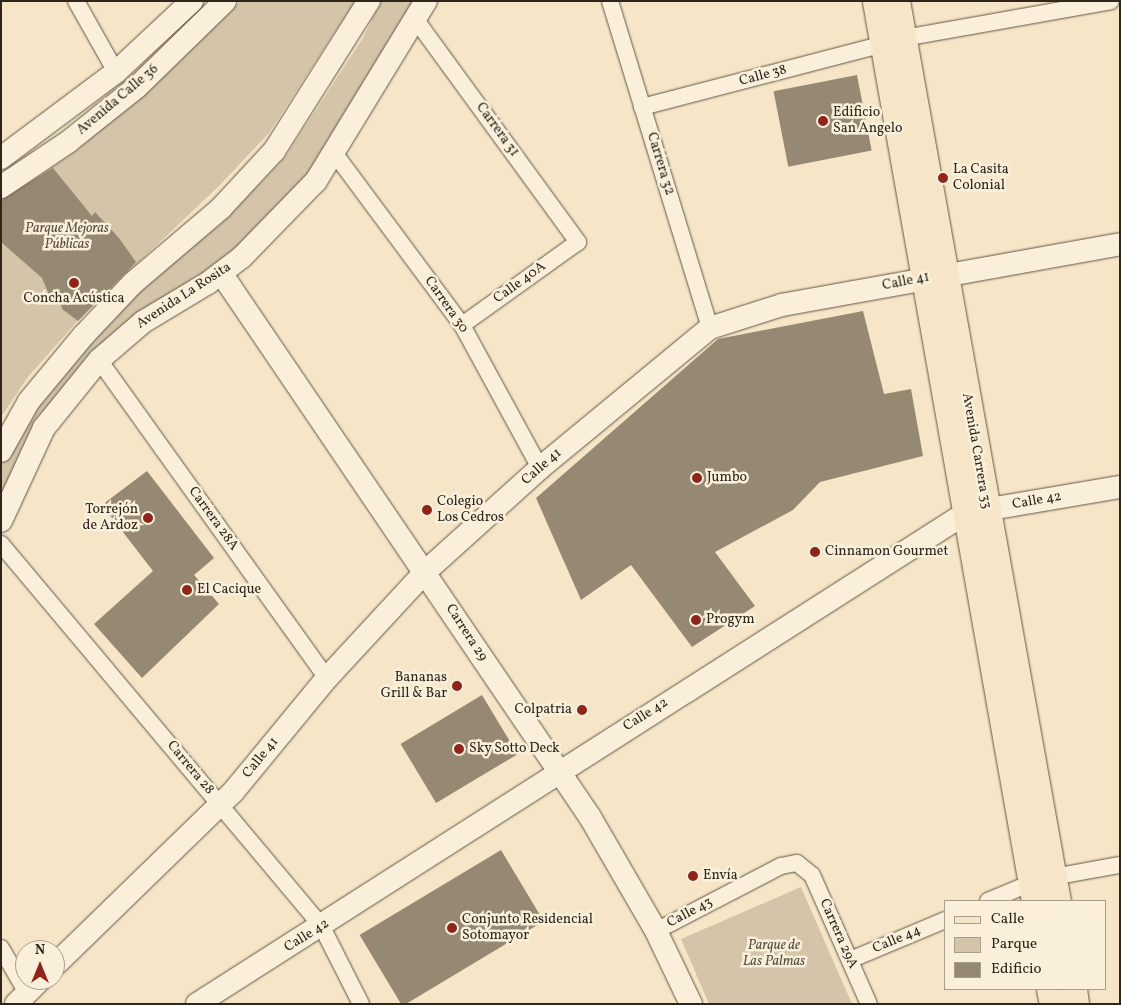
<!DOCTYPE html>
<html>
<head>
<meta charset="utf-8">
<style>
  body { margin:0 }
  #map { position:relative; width:1121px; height:1005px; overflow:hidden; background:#f6e6c7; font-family:Vollkorn,serif }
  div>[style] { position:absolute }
  .green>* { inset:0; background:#d4c5aa }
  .building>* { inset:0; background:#968974; transform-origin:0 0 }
  .roads { filter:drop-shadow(0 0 1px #615545) drop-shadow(0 0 1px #615545) }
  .street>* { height:16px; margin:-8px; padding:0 8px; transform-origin:8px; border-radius:8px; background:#f9efdb }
  .secondary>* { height:22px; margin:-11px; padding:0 11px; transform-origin:11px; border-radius:11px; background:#f9efdb }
  .primary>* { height:25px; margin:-12.5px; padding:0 12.5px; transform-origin:12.5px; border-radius:12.5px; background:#f6e6c7 }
  .dots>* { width:14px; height:14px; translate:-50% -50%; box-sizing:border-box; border:2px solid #f9efdb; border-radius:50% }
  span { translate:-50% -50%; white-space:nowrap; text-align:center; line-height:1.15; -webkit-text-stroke:5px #f9efdb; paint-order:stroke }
  .street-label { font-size:14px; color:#2f251a }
  .poi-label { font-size:14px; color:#2f251a }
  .left { translate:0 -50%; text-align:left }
  .right { translate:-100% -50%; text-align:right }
  .park-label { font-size:14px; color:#584d3e; font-style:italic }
  .frame { position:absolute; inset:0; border:2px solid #2f251a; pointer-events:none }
  .legend { position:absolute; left:944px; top:900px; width:162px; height:90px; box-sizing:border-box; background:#f9efdb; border:1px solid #a89e8e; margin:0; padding:6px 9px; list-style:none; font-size:15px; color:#2f251a }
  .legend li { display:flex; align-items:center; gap:10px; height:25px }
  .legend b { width:25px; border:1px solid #a89e8e }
  .north { position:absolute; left:15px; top:940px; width:50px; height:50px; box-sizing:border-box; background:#f9efdb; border:1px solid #a89e8e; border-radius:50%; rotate:0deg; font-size:14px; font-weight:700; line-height:20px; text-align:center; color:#2f251a }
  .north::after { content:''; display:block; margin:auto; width:18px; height:22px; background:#8f2418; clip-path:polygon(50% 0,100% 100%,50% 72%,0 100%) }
</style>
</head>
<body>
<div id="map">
  <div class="green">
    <i style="clip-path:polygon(240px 1px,355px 1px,269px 133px,219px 186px,82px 316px,28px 377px,1px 417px,1px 200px,72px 154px,123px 111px)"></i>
    <i style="clip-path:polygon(381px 1px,415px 1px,308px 174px,254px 239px,44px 416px,22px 448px,1px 501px,1px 463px,12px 439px,130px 295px,245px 199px,285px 157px,363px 38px)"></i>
    <i style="clip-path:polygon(801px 887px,852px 1004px,709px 1004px,681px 939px)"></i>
  </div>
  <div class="building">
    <i style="left:857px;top:75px;width:77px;height:85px;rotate:79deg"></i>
    <i style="clip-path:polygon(53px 168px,92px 216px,95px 212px,119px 238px,136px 262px,78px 321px,62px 309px,60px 299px,50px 297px,42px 278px,1px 242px,1px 200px)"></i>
    <i style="clip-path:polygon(863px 311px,884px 394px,911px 389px,923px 456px,820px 482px,793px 510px,715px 552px,755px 606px,692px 647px,631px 565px,581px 600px,536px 498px,718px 339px)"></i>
    <i style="clip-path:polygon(147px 471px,214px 558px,194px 575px,219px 604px,142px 678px,94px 624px,153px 571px,102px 505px)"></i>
    <i style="left:482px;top:695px;width:69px;height:95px;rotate:59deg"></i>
    <i style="left:501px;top:850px;width:83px;height:165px;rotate:59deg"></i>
  </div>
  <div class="roads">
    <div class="street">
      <i style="left:76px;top:1px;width:81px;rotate:60.6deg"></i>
      <i style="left:610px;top:1px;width:342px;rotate:73deg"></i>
      <i style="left:416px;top:20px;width:275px;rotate:53.9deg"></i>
      <i style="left:578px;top:242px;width:143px;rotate:144.4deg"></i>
      <i style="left:904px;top:38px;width:210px;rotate:-10.1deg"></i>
      <i style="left:642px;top:107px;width:249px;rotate:-14.6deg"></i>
      <i style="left:335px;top:154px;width:213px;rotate:53.4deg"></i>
      <i style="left:462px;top:325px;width:163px;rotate:61.4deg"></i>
      <i style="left:99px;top:360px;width:391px;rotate:54.4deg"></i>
      <i style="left:1px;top:544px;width:500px;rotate:50deg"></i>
      <i style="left:322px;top:927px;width:86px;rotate:63.1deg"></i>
      <i style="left:1053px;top:877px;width:68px;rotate:-10.2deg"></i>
      <i style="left:988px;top:901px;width:47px;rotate:-22.7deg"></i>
      <i style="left:656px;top:931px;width:141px;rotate:-27.5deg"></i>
      <i style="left:781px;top:866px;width:16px;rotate:-11deg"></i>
      <i style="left:797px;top:863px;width:19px;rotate:39deg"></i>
      <i style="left:812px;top:875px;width:141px;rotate:66.2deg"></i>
      <i style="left:1px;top:948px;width:52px;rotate:60deg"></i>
      <i style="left:850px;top:960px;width:103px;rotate:-22.8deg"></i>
    </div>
    <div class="secondary">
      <i style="left:1px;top:158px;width:144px;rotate:-36.8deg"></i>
      <i style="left:116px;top:72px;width:104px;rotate:-43.1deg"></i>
      <i style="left:1px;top:187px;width:81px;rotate:-33.9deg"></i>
      <i style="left:68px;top:142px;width:88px;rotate:-38.6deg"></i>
      <i style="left:137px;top:87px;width:123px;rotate:-44.3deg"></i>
      <i style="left:221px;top:273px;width:657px;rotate:55.85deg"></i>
      <i style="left:590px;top:817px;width:132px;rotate:59.9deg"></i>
      <i style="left:656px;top:931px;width:81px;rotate:64.4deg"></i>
      <i style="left:1px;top:451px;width:57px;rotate:-60.8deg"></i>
      <i style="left:29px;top:401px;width:85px;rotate:-50.3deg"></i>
      <i style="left:83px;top:336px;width:73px;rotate:-46.7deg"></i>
      <i style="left:133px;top:283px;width:116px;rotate:-40.4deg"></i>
      <i style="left:221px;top:208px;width:78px;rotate:-47.1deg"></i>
      <i style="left:274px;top:151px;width:178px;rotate:-57.7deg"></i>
      <i style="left:1px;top:521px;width:102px;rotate:-65.2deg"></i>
      <i style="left:44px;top:428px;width:87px;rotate:-51deg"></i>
      <i style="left:99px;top:360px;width:58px;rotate:-40.8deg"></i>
      <i style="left:143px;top:322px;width:76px;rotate:-31deg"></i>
      <i style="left:208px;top:283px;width:43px;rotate:-37.4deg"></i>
      <i style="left:242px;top:257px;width:106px;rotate:-45.8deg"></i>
      <i style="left:316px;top:181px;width:211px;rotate:-58.6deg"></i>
      <i style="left:55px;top:965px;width:248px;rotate:-44.2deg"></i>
      <i style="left:233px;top:792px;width:148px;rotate:-50.5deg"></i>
      <i style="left:327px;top:678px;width:144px;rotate:-47.2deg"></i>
      <i style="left:425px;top:572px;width:155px;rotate:-42.1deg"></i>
      <i style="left:540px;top:468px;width:220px;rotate:-39.5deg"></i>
      <i style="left:710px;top:328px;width:76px;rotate:-17.7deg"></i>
      <i style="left:782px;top:305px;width:343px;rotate:-10.2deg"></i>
      <i style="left:16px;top:1004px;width:34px;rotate:-45deg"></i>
      <i style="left:197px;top:1004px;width:912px;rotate:-32.56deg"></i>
      <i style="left:966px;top:513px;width:156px;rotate:-9.6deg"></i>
    </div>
    <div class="primary">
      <i style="left:875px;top:1px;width:914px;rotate:79.98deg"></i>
      <i style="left:897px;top:1px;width:914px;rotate:79.86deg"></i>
      <i style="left:1049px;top:989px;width:15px;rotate:79deg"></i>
      <i style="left:1074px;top:989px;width:15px;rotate:82deg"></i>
    </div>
  </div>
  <div class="dots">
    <i style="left:823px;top:121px;background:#8f2418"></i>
    <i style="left:943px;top:178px;background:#8f2418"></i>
    <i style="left:74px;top:283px;background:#8f2418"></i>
    <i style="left:697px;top:478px;background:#8f2418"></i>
    <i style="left:427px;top:510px;background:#8f2418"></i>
    <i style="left:148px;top:518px;background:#8f2418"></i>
    <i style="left:815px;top:552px;background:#8f2418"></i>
    <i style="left:187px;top:590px;background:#8f2418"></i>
    <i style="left:696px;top:620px;background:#8f2418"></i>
    <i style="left:457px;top:686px;background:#8f2418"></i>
    <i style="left:582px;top:710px;background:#8f2418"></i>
    <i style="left:459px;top:749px;background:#8f2418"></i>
    <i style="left:693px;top:876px;background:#8f2418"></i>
    <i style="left:452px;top:928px;background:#8f2418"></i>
  </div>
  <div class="street-label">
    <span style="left:763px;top:76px;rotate:-15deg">Calle 38</span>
    <span style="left:118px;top:100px;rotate:-40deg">Avenida Calle 36</span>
    <span style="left:497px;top:130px;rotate:54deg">Carrera 31</span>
    <span style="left:660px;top:164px;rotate:73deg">Carrera 32</span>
    <span style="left:906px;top:282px;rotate:-11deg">Calle 41</span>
    <span style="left:520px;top:283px;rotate:-36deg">Calle 40A</span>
    <span style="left:184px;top:296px;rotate:-33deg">Avenida La Rosita</span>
    <span style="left:446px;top:305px;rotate:55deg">Carrera 30</span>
    <span style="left:976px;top:451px;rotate:80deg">Avenida Carrera 33</span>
    <span style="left:542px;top:467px;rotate:-41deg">Calle 41</span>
    <span style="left:1037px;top:501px;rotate:-10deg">Calle 42</span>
    <span style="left:213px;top:519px;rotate:54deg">Carrera 28A</span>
    <span style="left:466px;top:633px;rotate:57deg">Carrera 29</span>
    <span style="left:646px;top:715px;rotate:-32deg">Calle 42</span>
    <span style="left:261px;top:758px;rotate:-51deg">Calle 41</span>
    <span style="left:190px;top:768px;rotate:50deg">Carrera 28</span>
    <span style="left:690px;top:913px;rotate:-28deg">Calle 43</span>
    <span style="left:838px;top:934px;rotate:66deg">Carrera 29A</span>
    <span style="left:307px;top:936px;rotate:-32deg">Calle 42</span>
    <span style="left:897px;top:940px;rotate:-23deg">Calle 44</span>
  </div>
  <div class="poi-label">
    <span class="left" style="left:833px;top:121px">Edificio<br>San Angelo</span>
    <span class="left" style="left:953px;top:178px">La Casita<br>Colonial</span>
    <span style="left:74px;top:299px">Concha Acústica</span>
    <span class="left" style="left:707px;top:478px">Jumbo</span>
    <span class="left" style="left:437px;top:510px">Colegio<br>Los Cedros</span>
    <span class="right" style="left:138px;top:518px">Torrejón<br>de Ardoz</span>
    <span class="left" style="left:825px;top:552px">Cinnamon Gourmet</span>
    <span class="left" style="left:197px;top:590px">El Cacique</span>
    <span class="left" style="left:706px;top:620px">Progym</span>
    <span class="right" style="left:447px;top:686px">Bananas<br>Grill &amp; Bar</span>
    <span class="right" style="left:572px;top:710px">Colpatria</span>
    <span class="left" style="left:469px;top:749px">Sky Sotto Deck</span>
    <span class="left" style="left:703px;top:876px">Envía</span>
    <span class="left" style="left:462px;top:928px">Conjunto Residencial<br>Sotomayor</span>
  </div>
  <div class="park-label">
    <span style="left:67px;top:237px">Parque Mejoras<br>Públicas</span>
    <span style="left:774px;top:954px">Parque de<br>Las Palmas</span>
  </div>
  <div class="frame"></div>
  <ul class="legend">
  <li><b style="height:6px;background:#f6e6c7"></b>Calle</li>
  <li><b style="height:14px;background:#d4c5aa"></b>Parque</li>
  <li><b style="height:14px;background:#968974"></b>Edificio</li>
  </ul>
  <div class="north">N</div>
</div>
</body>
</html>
